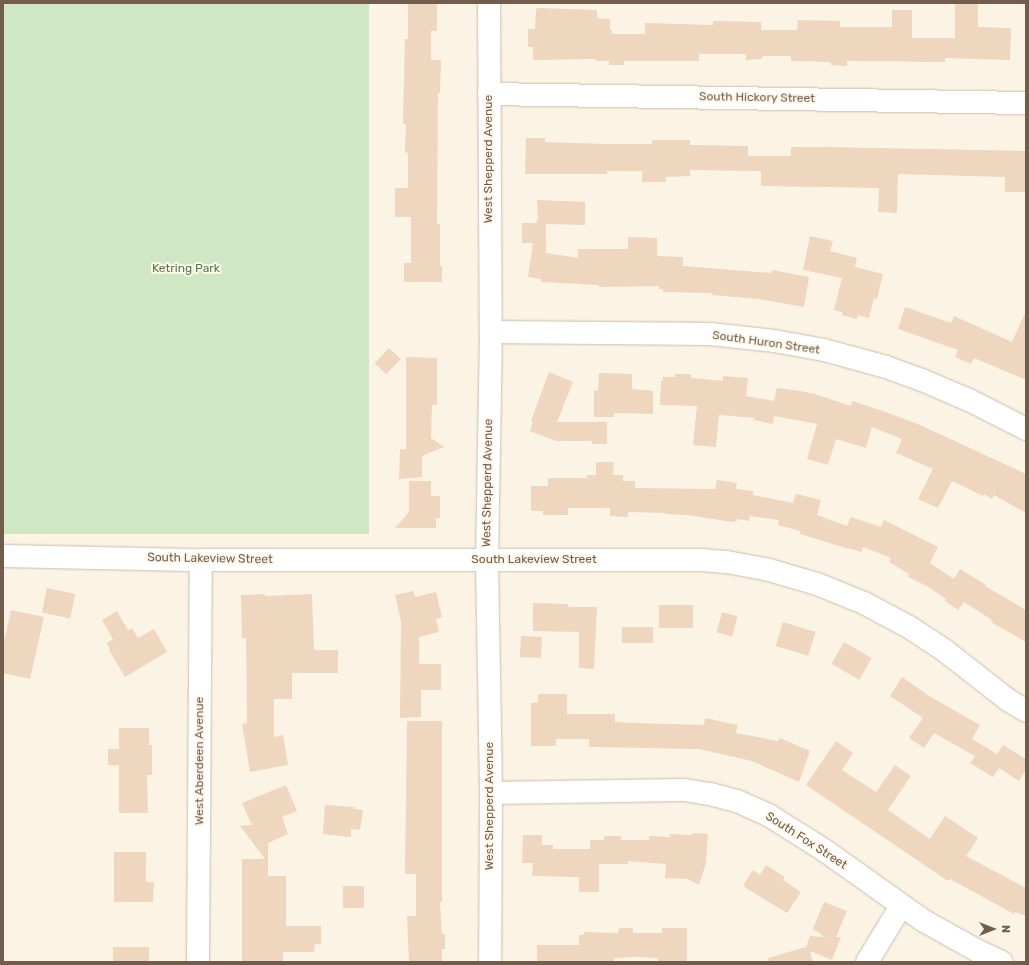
<!DOCTYPE html>
<html>
<head>
<meta charset="utf-8">
<style>
  body { margin:0 }
  #map { position:relative; width:1029px; height:965px; overflow:hidden; background:#fbf4e5; font-family:Rubik,sans-serif }
  div>[style] { position:absolute }
  .green>* { inset:0; background:#cfe7c5; transform-origin:0 0 }
  .building>* { inset:0; background:#eed6bf; transform-origin:0 0 }
  .roads { filter:drop-shadow(0 0 1px #ccbdac) drop-shadow(0 0 1px #ccbdac) }
  .minor>* { height:22px; margin:-11px; padding:0 11px; transform-origin:11px; border-radius:11px; background:#fff }
  span { translate:-50% -50%; white-space:nowrap; text-align:center; line-height:1.15; -webkit-text-stroke:4px #fef8eb; paint-order:stroke }
  .street-label { font-size:12px; color:#725d4c }
  .park-label { font-size:12px; color:#537c48 }
  .frame { position:absolute; inset:0; border:4px solid #725d4c; pointer-events:none }
  .north { position:absolute; left:973px; top:909px; width:40px; height:40px; -webkit-text-stroke:3px #fef8eb; paint-order:stroke; rotate:90deg; font-size:11px; font-weight:700; line-height:16px; text-align:center; color:#725d4c }
  .north::after { content:''; display:block; margin:auto; width:14px; height:18px; background:#725d4c; clip-path:polygon(50% 0,100% 100%,50% 72%,0 100%) }
</style>
</head>
<body>
<div id="map">
  <div class="green">
    <i style="left:3px;top:3px;width:366px;height:531px"></i>
  </div>
  <div class="building">
    <i style="clip-path:polygon(408px 3px,437px 3px,437px 31px,431px 31px,431px 60px,441px 60px,440px 93px,438px 93px,437px 224px,440px 224px,440px 266px,442px 266px,442px 282px,404px 282px,404px 263px,411px 263px,411px 217px,395px 217px,395px 188px,408px 188px,408px 153px,405px 152px,406px 124px,403px 124px,405px 39px,408px 39px)"></i>
    <i style="clip-path:polygon(955px 3px,978px 3px,978px 27px,1011px 28px,1010px 60px,945px 58px,945px 62px,847px 61px,847px 66px,831px 65px,831px 62px,791px 61px,791px 56px,762px 56px,762px 59px,746px 60px,746px 54px,699px 54px,699px 61px,624px 61px,624px 65px,609px 65px,609px 61px,596px 61px,596px 59px,533px 60px,533px 47px,528px 47px,528px 29px,535px 29px,536px 9px,539px 8px,597px 10px,597px 18px,610px 19px,610px 30px,612px 30px,612px 34px,645px 34px,645px 23px,713px 25px,713px 21px,761px 22px,761px 30px,797px 30px,798px 20px,840px 21px,840px 27px,892px 27px,892px 10px,912px 10px,912px 38px,955px 38px)"></i>
    <i style="clip-path:polygon(526px 138px,545px 138px,545px 142px,604px 144px,652px 144px,652px 140px,690px 140px,690px 145px,748px 146px,748px 156px,791px 156px,791px 147px,822px 147px,1026px 151px,1026px 192px,1005px 192px,1005px 177px,898px 174px,897px 213px,878px 212px,879px 188px,761px 186px,761px 171px,690px 170px,690px 176px,666px 177px,666px 182px,642px 182px,642px 171px,607px 171px,607px 174px,525px 174px)"></i>
    <i style="clip-path:polygon(537px 200px,585px 202px,585px 225px,546px 224px,546px 253px,578px 258px,578px 249px,628px 249px,628px 237px,657px 238px,657px 256px,683px 257px,683px 266px,771px 273px,772px 270px,809px 277px,804px 307px,758px 299px,711px 295px,712px 293px,663px 292px,663px 289px,659px 289px,659px 286px,599px 287px,599px 285px,541px 282px,541px 279px,528px 277px,533px 243px,522px 243px,522px 223px,536px 223px,538px 218px)"></i>
    <i style="clip-path:polygon(810px 236px,833px 241px,830px 251px,857px 258px,855px 267px,883px 274px,877px 299px,874px 298px,869px 318px,858px 315px,857px 319px,842px 315px,842px 312px,834px 310px,842px 278px,803px 270px)"></i>
    <i style="clip-path:polygon(905px 307px,951px 323px,954px 316px,1012px 342px,1026px 311px,1026px 380px,974px 358px,971px 364px,955px 357px,958px 350px,898px 329px)"></i>
    <i style="left:389px;top:348px;width:16px;height:21px;rotate:43deg"></i>
    <i style="clip-path:polygon(406px 357px,437px 358px,437px 405px,432px 405px,431px 438px,444px 447px,422px 456px,422px 477px,399px 479px,400px 449px,406px 450px)"></i>
    <i style="clip-path:polygon(549px 372px,573px 382px,557px 422px,607px 422px,607px 444px,592px 444px,592px 441px,556px 441px,530px 431px,533px 422px,531px 421px)"></i>
    <i style="clip-path:polygon(599px 373px,632px 374px,632px 389px,653px 391px,653px 414px,614px 413px,614px 417px,594px 417px,594px 390px,598px 391px)"></i>
    <i style="clip-path:polygon(675px 374px,691px 374px,691px 378px,723px 381px,723px 376px,748px 378px,746px 396px,774px 401px,777px 388px,800px 391px,815px 394px,851px 406px,852px 401px,883px 411px,920px 425px,1026px 474px,1026px 513px,994px 495px,992px 499px,984px 494px,983px 496px,952px 481px,938px 508px,918px 499px,933px 469px,896px 453px,902px 439px,872px 427px,866px 448px,836px 439px,828px 465px,807px 459px,817px 424px,774px 416px,773px 424px,754px 420px,754px 418px,719px 415px,716px 447px,693px 445px,697px 406px,660px 405px,661px 381px,663px 381px,663px 377px,675px 377px)"></i>
    <i style="clip-path:polygon(596px 462px,614px 462px,613px 475px,623px 475px,623px 481px,635px 481px,635px 488px,715px 489px,717px 480px,737px 483px,736px 489px,753px 491px,753px 495px,793px 503px,796px 494px,821px 500px,817px 515px,847px 526px,851px 517px,881px 527px,884px 520px,938px 547px,930px 563px,954px 579px,960px 569px,986px 585px,985px 586px,1026px 610px,1026px 642px,991px 622px,992px 620px,964px 602px,958px 610px,945px 601px,946px 599px,927px 586px,908px 577px,909px 574px,889px 562px,891px 558px,863px 547px,861px 552px,849px 548px,849px 549px,800px 534px,800px 531px,778px 525px,779px 520px,750px 516px,749px 521px,737px 519px,737px 521px,733px 522px,687px 515px,665px 514px,665px 513px,628px 512px,628px 517px,610px 516px,610px 508px,568px 508px,568px 515px,543px 515px,543px 511px,531px 511px,531px 486px,548px 486px,548px 478px,587px 478px,587px 475px,596px 475px)"></i>
    <i style="clip-path:polygon(409px 481px,431px 481px,431px 496px,440px 496px,440px 518px,436px 518px,436px 528px,395px 528px,409px 512px)"></i>
    <i style="left:47px;top:588px;width:29px;height:25px;rotate:12deg"></i>
    <i style="clip-path:polygon(413px 591px,415px 597px,436px 592px,442px 617px,436px 619px,439px 632px,419px 637px,419px 664px,441px 664px,441px 690px,421px 690px,421px 717px,400px 718px,401px 621px,395px 595px)"></i>
    <i style="clip-path:polygon(265px 594px,265px 596px,312px 594px,314px 650px,338px 650px,338px 673px,292px 673px,292px 699px,274px 699px,274px 737px,283px 735px,288px 765px,250px 772px,242px 724px,247px 723px,247px 703px,246px 638px,242px 639px,241px 595px)"></i>
    <i style="clip-path:polygon(533px 603px,568px 604px,568px 607px,597px 607px,594px 669px,579px 668px,579px 632px,533px 631px)"></i>
    <i style="left:659px;top:605px;width:34px;height:23px"></i>
    <i style="clip-path:polygon(11px 610px,44px 617px,30px 679px,3px 673px,3px 646px)"></i>
    <i style="clip-path:polygon(117px 611px,128px 630px,132px 628px,138px 638px,154px 629px,167px 652px,125px 677px,109px 650px,110px 649px,107px 643px,113px 639px,102px 620px)"></i>
    <i style="left:722px;top:612px;width:16px;height:21px;rotate:15deg"></i>
    <i style="left:783px;top:622px;width:34px;height:25px;rotate:17deg"></i>
    <i style="left:622px;top:627px;width:31px;height:16px"></i>
    <i style="left:521px;top:636px;width:21px;height:21px;rotate:3deg"></i>
    <i style="left:844px;top:642px;width:32px;height:25px;rotate:30deg"></i>
    <i style="clip-path:polygon(902px 677px,929px 696px,980px 725px,972px 739px,997px 754px,1003px 745px,1026px 759px,1026px 769px,1019px 781px,999px 768px,993px 777px,970px 763px,975px 756px,934px 733px,924px 748px,909px 738px,923px 718px,890px 696px)"></i>
    <i style="clip-path:polygon(538px 694px,567px 694px,567px 714px,615px 714px,615px 722px,633px 723px,704px 725px,705px 718px,738px 725px,736px 733px,778px 741px,780px 738px,810px 751px,799px 782px,752px 761px,699px 749px,589px 747px,589px 739px,556px 739px,556px 746px,531px 746px,531px 703px,538px 703px)"></i>
    <i style="clip-path:polygon(407px 721px,442px 721px,442px 902px,440px 902px,442px 934px,445px 934px,445px 949px,442px 949px,442px 961px,409px 962px,407px 916px,416px 916px,416px 874px,405px 874px)"></i>
    <i style="clip-path:polygon(119px 728px,149px 728px,149px 745px,152px 745px,152px 775px,147px 775px,148px 813px,119px 813px,119px 765px,108px 765px,108px 749px,119px 749px)"></i>
    <i style="clip-path:polygon(836px 741px,853px 753px,842px 770px,876px 792px,895px 765px,911px 776px,888px 810px,930px 839px,945px 816px,978px 838px,966px 856px,1026px 888px,1026px 916px,1015px 912px,1014px 914px,950px 879px,948px 881px,806px 785px)"></i>
    <i style="clip-path:polygon(286px 785px,297px 811px,282px 817px,288px 834px,268px 843px,268px 876px,286px 876px,286px 926px,321px 926px,321px 944px,315px 944px,314px 952px,283px 952px,283px 962px,242px 962px,242px 859px,265px 859px,240px 826px,252px 825px,242px 803px)"></i>
    <i style="clip-path:polygon(325px 805px,355px 807px,354px 809px,363px 810px,360px 830px,351px 829px,351px 837px,323px 834px)"></i>
    <i style="clip-path:polygon(693px 833px,708px 834px,706px 863px,699px 885px,688px 879px,665px 878px,666px 864px,628px 861px,628px 864px,599px 864px,599px 892px,579px 892px,579px 877px,532px 876px,533px 863px,522px 863px,523px 835px,542px 835px,542px 845px,553px 845px,553px 849px,590px 849px,590px 840px,604px 840px,604px 836px,621px 836px,621px 840px,649px 840px,649px 836px,670px 837px,670px 834px,692px 835px)"></i>
    <i style="clip-path:polygon(114px 852px,146px 852px,146px 882px,154px 882px,153px 902px,114px 902px)"></i>
    <i style="clip-path:polygon(766px 865px,785px 877px,783px 880px,801px 892px,787px 913px,743px 886px,753px 870px,760px 875px)"></i>
    <i style="left:343px;top:886px;width:21px;height:22px"></i>
    <i style="clip-path:polygon(824px 902px,847px 911px,836px 937px,841px 937px,832px 960px,810px 951px,813px 962px,769px 962px,768px 958px,806px 947px,810px 936px,825px 937px,813px 929px)"></i>
    <i style="clip-path:polygon(619px 928px,633px 928px,633px 933px,662px 933px,662px 928px,687px 928px,687px 962px,658px 962px,658px 958px,636px 957px,614px 958px,614px 962px,537px 962px,537px 945px,579px 945px,579px 935px,584px 935px,584px 932px,618px 933px)"></i>
    <i style="left:113px;top:947px;width:36px;height:15px"></i>
  </div>
  <div class="roads">
    <div class="minor">
      <i style="left:489px;top:3px;width:329px;rotate:89.7deg"></i>
      <i style="left:491px;top:332px;width:229px;rotate:91deg"></i>
      <i style="left:487px;top:561px;width:232px;rotate:89deg"></i>
      <i style="left:491px;top:793px;width:169px;rotate:90.3deg"></i>
      <i style="left:489px;top:94px;width:537px;rotate:0.96deg"></i>
      <i style="left:491px;top:332px;width:219px;rotate:0.5deg"></i>
      <i style="left:710px;top:334px;width:64px;rotate:6.2deg"></i>
      <i style="left:774px;top:341px;width:51px;rotate:10.2deg"></i>
      <i style="left:824px;top:350px;width:64px;rotate:15.3deg"></i>
      <i style="left:886px;top:367px;width:38px;rotate:20deg"></i>
      <i style="left:922px;top:380px;width:51px;rotate:23.1deg"></i>
      <i style="left:969px;top:400px;width:64px;rotate:27deg"></i>
      <i style="left:3px;top:556px;width:198px;rotate:1.2deg"></i>
      <i style="left:201px;top:560px;width:501px"></i>
      <i style="left:702px;top:560px;width:25px;rotate:5deg"></i>
      <i style="left:727px;top:562px;width:43px;rotate:10.8deg"></i>
      <i style="left:769px;top:570px;width:50px;rotate:16.3deg"></i>
      <i style="left:817px;top:584px;width:51px;rotate:22deg"></i>
      <i style="left:864px;top:603px;width:51px;rotate:28.1deg"></i>
      <i style="left:909px;top:627px;width:42px;rotate:33.3deg"></i>
      <i style="left:944px;top:650px;width:81px;rotate:38deg"></i>
      <i style="left:1008px;top:700px;width:21px;rotate:31deg"></i>
      <i style="left:491px;top:793px;width:193px;rotate:-0.9deg"></i>
      <i style="left:684px;top:790px;width:26px;rotate:9deg"></i>
      <i style="left:710px;top:794px;width:28px;rotate:15deg"></i>
      <i style="left:737px;top:801px;width:36px;rotate:24deg"></i>
      <i style="left:770px;top:816px;width:64px;rotate:32.2deg"></i>
      <i style="left:824px;top:850px;width:123px;rotate:35.4deg"></i>
      <i style="left:924px;top:921px;width:62px;rotate:29.1deg"></i>
      <i style="left:978px;top:951px;width:26px;rotate:25deg"></i>
      <i style="left:198px;top:962px;width:402px;rotate:-89.6deg"></i>
      <i style="left:867px;top:962px;width:66px;rotate:-58.7deg"></i>
    </div>
  </div>
  <div class="street-label">
    <span style="left:757px;top:98px;rotate:1deg">South Hickory Street</span>
    <span style="left:489px;top:159px;rotate:-90deg">West Shepperd Avenue</span>
    <span style="left:766px;top:343px;rotate:8deg">South Huron Street</span>
    <span style="left:488px;top:483px;rotate:-89deg">West Shepperd Avenue</span>
    <span style="left:210px;top:559px;rotate:1deg">South Lakeview Street</span>
    <span style="left:534px;top:560px">South Lakeview Street</span>
    <span style="left:200px;top:761px;rotate:-90deg">West Aberdeen Avenue</span>
    <span style="left:490px;top:806px;rotate:-90deg">West Shepperd Avenue</span>
    <span style="left:806px;top:841px;rotate:33deg">South Fox Street</span>
  </div>
  <div class="park-label">
    <span style="left:186px;top:269px">Ketring Park</span>
  </div>
  <div class="frame"></div>
  <div class="north">N</div>
</div>
</body>
</html>
